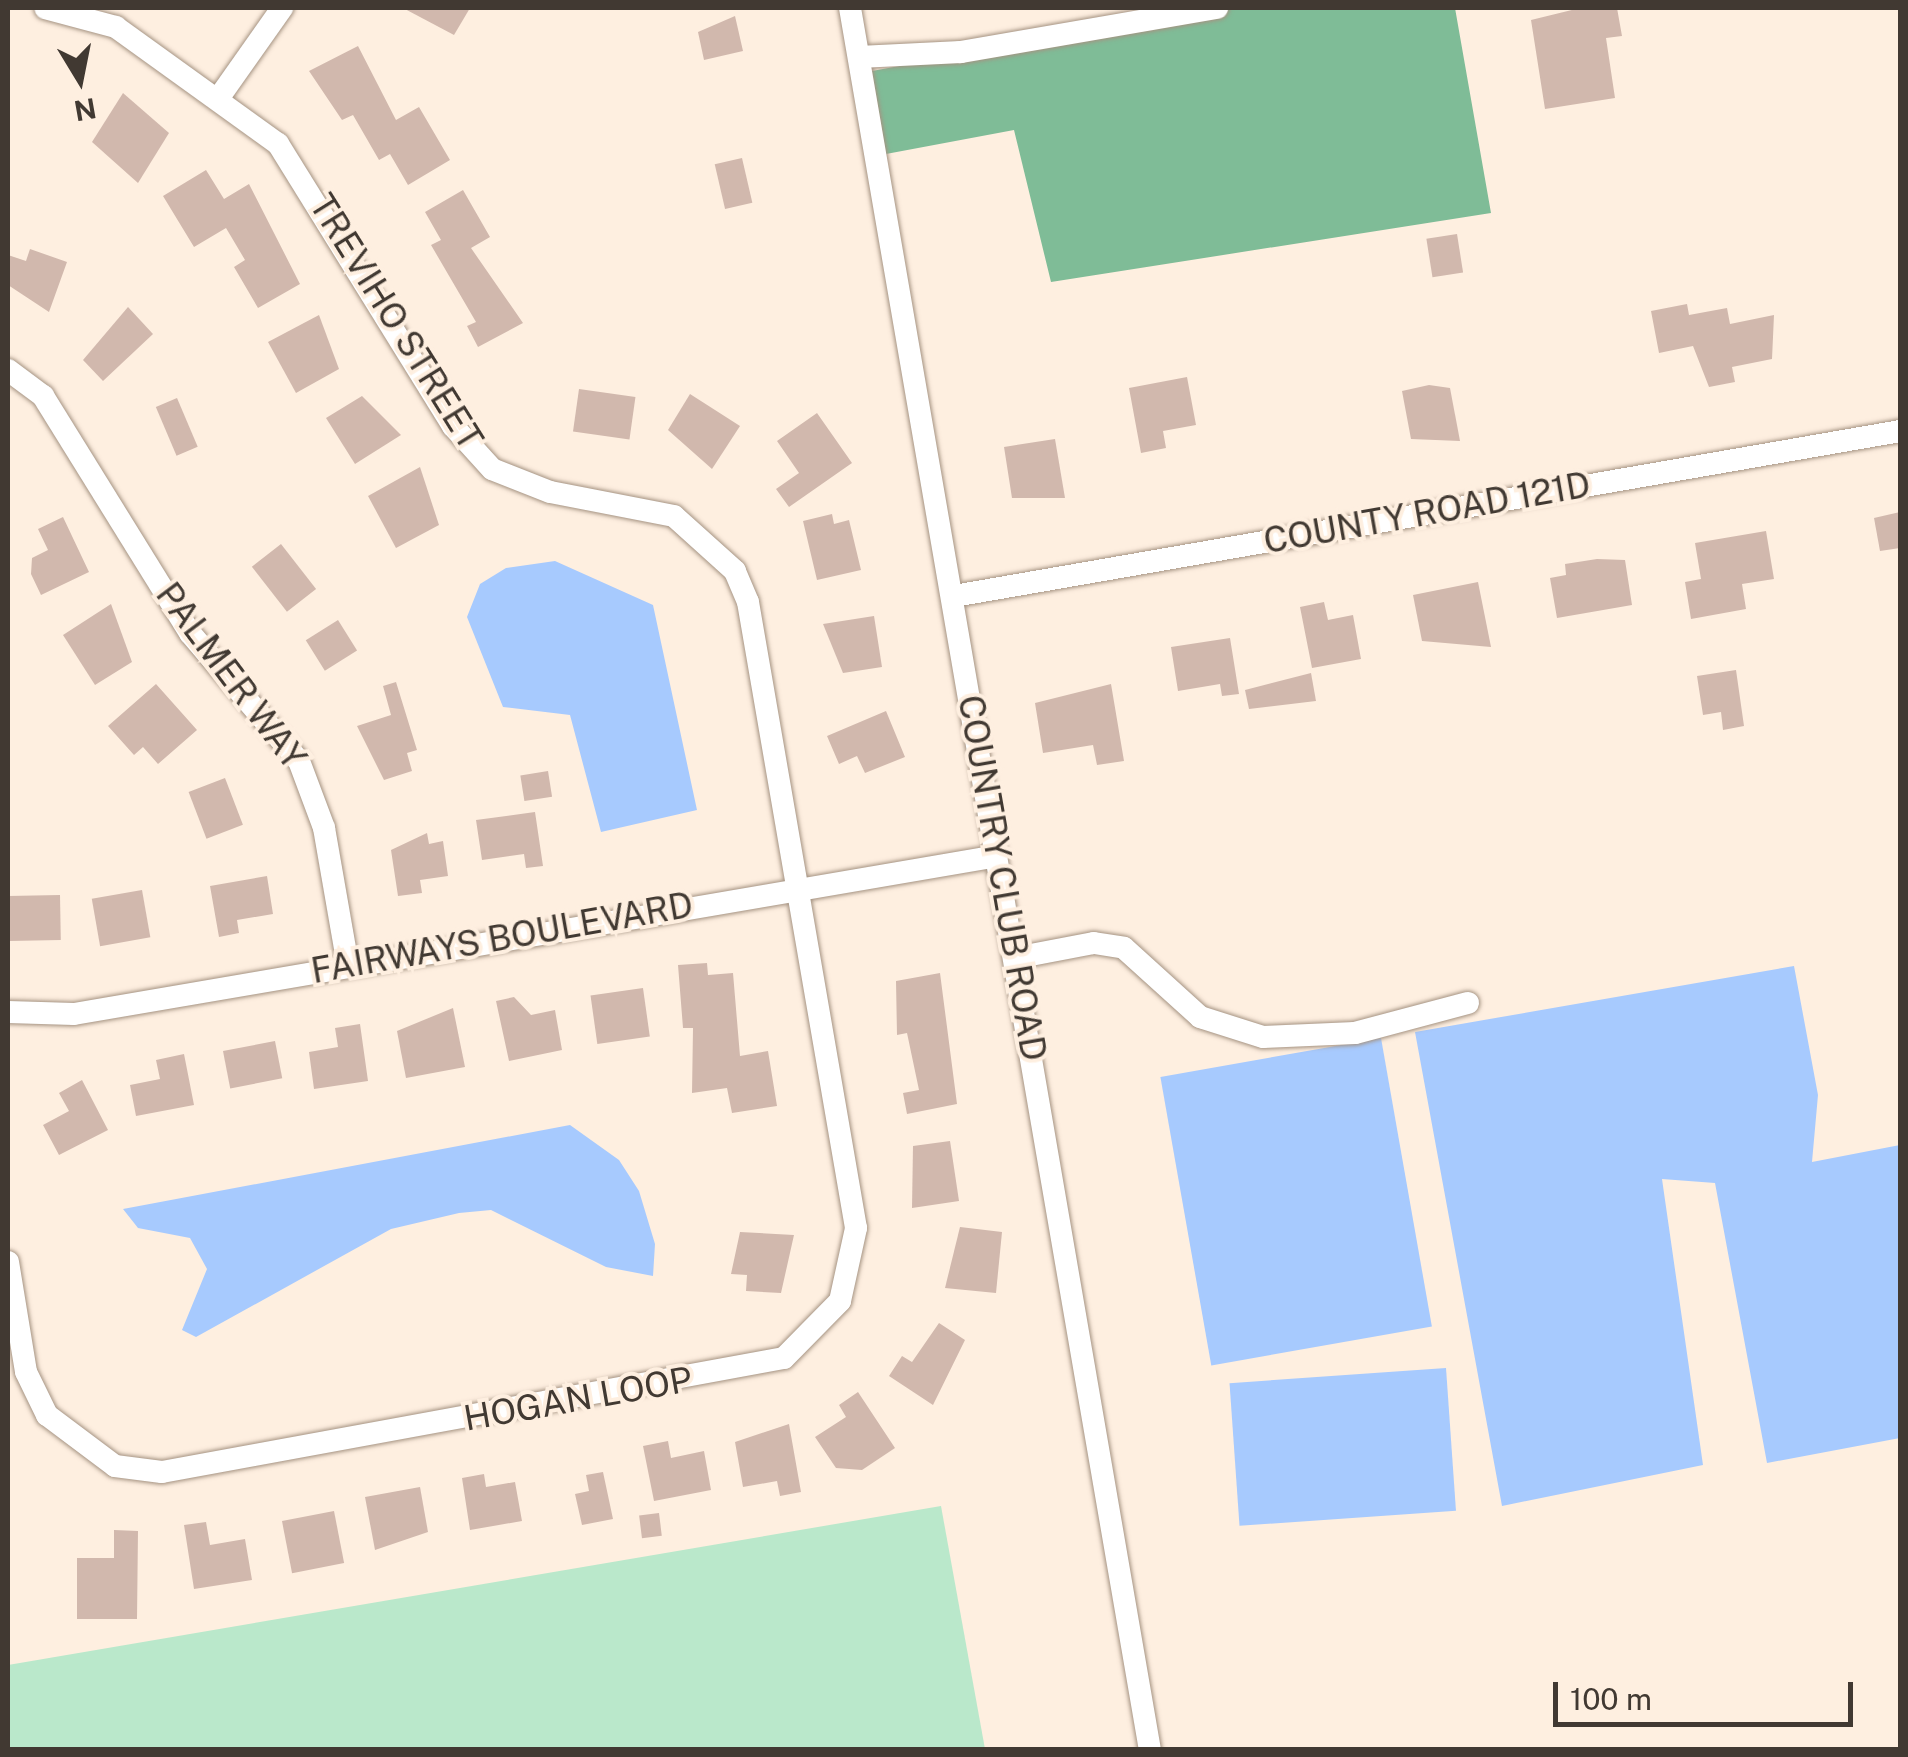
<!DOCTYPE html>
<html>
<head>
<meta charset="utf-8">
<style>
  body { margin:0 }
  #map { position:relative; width:1908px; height:1757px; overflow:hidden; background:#feefe0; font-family:"Public Sans",sans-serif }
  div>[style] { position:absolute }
  .green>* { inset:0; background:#bae8cb }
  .forest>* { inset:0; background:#7fbc97 }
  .water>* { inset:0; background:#a7cafe; transform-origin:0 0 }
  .building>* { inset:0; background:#d1b8ad; transform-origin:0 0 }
  .roads { filter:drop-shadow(0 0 2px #a59382) drop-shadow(0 0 2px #a59382) }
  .minor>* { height:22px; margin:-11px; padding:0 11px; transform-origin:11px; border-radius:11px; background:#fff }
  span { translate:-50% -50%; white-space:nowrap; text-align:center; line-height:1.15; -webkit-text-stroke:8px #feefe0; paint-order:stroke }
  .street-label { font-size:35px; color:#413932 }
  .frame { position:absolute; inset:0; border:10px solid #413932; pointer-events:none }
  .north { position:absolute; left:30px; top:30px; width:100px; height:100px; -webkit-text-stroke:8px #feefe0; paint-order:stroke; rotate:170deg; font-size:28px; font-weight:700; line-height:40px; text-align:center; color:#413932 }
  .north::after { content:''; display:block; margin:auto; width:35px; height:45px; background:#413932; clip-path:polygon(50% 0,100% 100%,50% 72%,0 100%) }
  .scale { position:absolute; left:1553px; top:1682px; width:300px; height:45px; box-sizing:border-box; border:5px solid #413932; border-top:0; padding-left:12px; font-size:30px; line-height:35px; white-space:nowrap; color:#413932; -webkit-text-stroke:8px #feefe0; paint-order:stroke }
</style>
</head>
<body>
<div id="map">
  <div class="green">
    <i style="clip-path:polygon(941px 1506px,985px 1749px,8px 1749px,8px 1665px)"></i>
  </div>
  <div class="forest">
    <i style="clip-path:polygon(1214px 8px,1455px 8px,1491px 213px,1051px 282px,1014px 130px,886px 154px,872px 71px)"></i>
  </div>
  <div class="water">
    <i style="clip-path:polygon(555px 561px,653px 605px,697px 810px,601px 832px,570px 715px,503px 707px,467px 617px,480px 584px,506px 568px)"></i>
    <i style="clip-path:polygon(1794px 966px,1818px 1095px,1812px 1162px,1900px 1145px,1900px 1438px,1767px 1463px,1715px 1183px,1662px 1179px,1703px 1465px,1502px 1506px,1415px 1032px)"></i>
    <i style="left:1381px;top:1038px;width:293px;height:224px;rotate:80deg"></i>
    <i style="clip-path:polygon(570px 1125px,619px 1160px,639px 1191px,655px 1244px,653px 1276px,606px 1267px,491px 1210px,459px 1213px,391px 1229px,196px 1337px,182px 1330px,207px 1269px,190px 1238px,138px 1228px,123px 1209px)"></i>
    <i style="left:1446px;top:1368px;width:143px;height:217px;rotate:86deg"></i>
  </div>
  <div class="building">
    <i style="clip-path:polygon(403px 8px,470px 8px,454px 35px)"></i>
    <i style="clip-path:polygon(1580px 8px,1617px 8px,1622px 36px,1606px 38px,1615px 98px,1545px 109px,1531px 20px)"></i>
    <i style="clip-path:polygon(735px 16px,743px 51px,704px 60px,698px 32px)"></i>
    <i style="clip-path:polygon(358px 46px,396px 120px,419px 107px,450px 160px,408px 185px,390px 154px,379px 160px,353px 115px,342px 120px,309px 71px)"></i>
    <i style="clip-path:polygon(123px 93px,169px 133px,138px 183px,92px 142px)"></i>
    <i style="left:742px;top:158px;width:46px;height:28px;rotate:77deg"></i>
    <i style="clip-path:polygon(206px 170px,224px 199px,249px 184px,300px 284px,258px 308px,234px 267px,245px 260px,226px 228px,194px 247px,163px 196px)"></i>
    <i style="clip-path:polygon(463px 190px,490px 237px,471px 248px,523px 323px,478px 347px,467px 326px,476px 322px,431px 245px,441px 240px,425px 212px)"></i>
    <i style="left:1457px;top:234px;width:39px;height:31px;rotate:81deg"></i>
    <i style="clip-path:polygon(30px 249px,67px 262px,49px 312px,8px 285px,8px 255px,26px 261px)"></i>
    <i style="clip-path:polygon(1687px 304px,1689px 315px,1727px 308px,1730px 324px,1774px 315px,1772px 359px,1732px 367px,1735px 382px,1709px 387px,1693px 346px,1659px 353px,1651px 311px)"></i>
    <i style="clip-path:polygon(128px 307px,153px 334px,103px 381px,83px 360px)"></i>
    <i style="clip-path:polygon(319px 315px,339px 369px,296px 393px,268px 342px)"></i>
    <i style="clip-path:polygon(1187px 377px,1196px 425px,1163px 431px,1166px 448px,1141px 453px,1129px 388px)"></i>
    <i style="clip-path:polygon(1429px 385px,1450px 388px,1460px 441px,1411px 439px,1402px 391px)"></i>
    <i style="left:579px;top:389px;width:57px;height:43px;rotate:8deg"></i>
    <i style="clip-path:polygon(690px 394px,740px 426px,712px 469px,668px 430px)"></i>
    <i style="clip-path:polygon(362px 396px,401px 435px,355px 464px,326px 418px)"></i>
    <i style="left:177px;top:398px;width:53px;height:23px;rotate:67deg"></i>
    <i style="clip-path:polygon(817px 413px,852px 463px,789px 507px,776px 489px,799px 473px,777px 441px)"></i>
    <i style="clip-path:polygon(1055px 439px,1065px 498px,1012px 498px,1004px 447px)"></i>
    <i style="clip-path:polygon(420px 467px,439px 525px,396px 548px,368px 496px)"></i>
    <i style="clip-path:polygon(1900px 512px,1900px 548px,1880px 551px,1874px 518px)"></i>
    <i style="clip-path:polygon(832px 514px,834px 524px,849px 520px,861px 570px,817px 580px,803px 521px)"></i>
    <i style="clip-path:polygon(63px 517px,89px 572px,41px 595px,31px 574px,32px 558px,48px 550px,38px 529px)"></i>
    <i style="clip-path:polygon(1766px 531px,1774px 579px,1742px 584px,1746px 609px,1691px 619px,1685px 582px,1701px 579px,1695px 543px)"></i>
    <i style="left:281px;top:544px;width:57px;height:37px;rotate:52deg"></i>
    <i style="clip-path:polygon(1597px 559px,1625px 560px,1632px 605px,1557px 618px,1550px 578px,1566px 575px,1565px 564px)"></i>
    <i style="clip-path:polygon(1478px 582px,1491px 647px,1422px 641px,1413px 595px)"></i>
    <i style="clip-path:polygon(1324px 602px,1328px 620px,1353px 615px,1361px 659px,1312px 668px,1300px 607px)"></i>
    <i style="clip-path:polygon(111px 604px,132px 662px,95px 685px,63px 635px)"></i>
    <i style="clip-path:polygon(874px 616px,882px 667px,843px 673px,823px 624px)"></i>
    <i style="left:338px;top:620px;width:36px;height:38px;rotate:58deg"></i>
    <i style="clip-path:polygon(1230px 638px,1239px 694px,1222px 696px,1220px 684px,1178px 691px,1171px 647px)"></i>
    <i style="clip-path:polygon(1736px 670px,1744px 726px,1723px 730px,1721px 712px,1703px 715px,1697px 676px)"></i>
    <i style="clip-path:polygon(1311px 673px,1316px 701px,1249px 709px,1245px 690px)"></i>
    <i style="clip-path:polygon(396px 682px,417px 750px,407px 753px,412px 771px,384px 780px,357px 726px,391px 715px,383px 686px)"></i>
    <i style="clip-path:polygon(156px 684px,197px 730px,158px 764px,143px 747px,134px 755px,108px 726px)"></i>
    <i style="clip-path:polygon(1111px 684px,1124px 761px,1097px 765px,1093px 745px,1043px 753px,1035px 703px)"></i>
    <i style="clip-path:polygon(886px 711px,905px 757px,865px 773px,857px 756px,839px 764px,827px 736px)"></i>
    <i style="left:548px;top:771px;width:26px;height:28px;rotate:81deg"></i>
    <i style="left:225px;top:778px;width:50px;height:39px;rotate:69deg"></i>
    <i style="clip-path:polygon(535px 812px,543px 866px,526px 868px,524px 854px,482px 860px,476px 820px)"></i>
    <i style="clip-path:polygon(427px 833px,429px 844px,443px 841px,448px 876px,420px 880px,422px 893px,398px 896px,391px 850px)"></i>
    <i style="clip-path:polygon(267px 876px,273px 914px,237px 920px,239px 933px,219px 937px,210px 886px)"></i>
    <i style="left:142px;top:890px;width:48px;height:51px;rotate:80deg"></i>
    <i style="left:60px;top:895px;width:45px;height:52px;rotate:89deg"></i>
    <i style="clip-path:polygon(707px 963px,708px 975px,733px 973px,740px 1056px,768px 1051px,777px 1106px,732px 1113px,727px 1088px,692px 1093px,693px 1028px,683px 1028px,678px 965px)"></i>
    <i style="clip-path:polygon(940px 973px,957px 1104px,907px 1114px,903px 1093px,919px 1090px,907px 1033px,897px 1035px,896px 981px)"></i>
    <i style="left:643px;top:988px;width:49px;height:53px;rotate:82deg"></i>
    <i style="clip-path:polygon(514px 997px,531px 1015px,555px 1010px,562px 1050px,509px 1061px,496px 1001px)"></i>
    <i style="clip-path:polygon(453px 1008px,465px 1067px,406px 1078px,397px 1031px)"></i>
    <i style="clip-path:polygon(360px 1024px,368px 1081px,314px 1089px,309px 1052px,338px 1047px,335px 1028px)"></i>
    <i style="left:275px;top:1041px;width:38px;height:53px;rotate:79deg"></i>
    <i style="clip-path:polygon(184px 1054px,194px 1105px,136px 1116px,130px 1085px,160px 1079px,156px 1060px)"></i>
    <i style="clip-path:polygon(82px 1080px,108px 1130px,59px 1155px,43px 1125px,69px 1111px,59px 1093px)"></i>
    <i style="clip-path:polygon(950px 1141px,959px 1201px,912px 1208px,913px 1146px)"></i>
    <i style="clip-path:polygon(960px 1227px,1002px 1232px,996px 1293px,945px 1288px)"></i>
    <i style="clip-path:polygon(740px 1232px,794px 1235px,781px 1293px,746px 1291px,747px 1275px,731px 1274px)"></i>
    <i style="clip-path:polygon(939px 1323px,965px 1340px,933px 1405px,889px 1376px,902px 1356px,912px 1362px)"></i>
    <i style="clip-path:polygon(858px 1392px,895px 1448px,862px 1470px,836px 1468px,815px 1437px,846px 1417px,839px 1405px)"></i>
    <i style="clip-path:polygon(789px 1424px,801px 1492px,780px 1496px,777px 1481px,743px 1487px,735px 1442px)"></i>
    <i style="clip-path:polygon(668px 1441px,671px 1458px,704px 1451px,711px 1490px,654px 1501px,643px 1446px)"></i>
    <i style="clip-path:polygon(603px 1472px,613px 1519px,582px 1525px,575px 1494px,589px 1491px,586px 1475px)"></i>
    <i style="clip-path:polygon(484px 1474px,486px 1487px,515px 1482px,522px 1521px,470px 1530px,462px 1478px)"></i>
    <i style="clip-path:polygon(420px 1487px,428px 1532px,375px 1550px,365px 1497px)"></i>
    <i style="left:334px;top:1511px;width:53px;height:53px;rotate:79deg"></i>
    <i style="left:659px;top:1513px;width:23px;height:20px;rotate:83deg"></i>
    <i style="clip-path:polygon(206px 1522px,210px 1545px,245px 1539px,252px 1580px,194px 1589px,184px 1525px)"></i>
    <i style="clip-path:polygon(114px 1530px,138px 1531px,137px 1619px,77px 1619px,77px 1558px,114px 1558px)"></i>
  </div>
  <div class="roads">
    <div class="minor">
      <i style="left:850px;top:8px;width:1768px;rotate:80.23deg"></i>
      <i style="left:859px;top:57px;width:102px;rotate:-2.8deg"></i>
      <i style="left:961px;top:52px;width:260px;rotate:-9.8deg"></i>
      <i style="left:220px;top:96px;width:108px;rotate:-54.8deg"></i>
      <i style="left:8px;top:370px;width:44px;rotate:36.6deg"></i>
      <i style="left:43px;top:396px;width:279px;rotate:58.2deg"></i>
      <i style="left:190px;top:633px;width:168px;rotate:49.6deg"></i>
      <i style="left:299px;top:761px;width:72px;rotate:69.5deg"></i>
      <i style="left:324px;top:828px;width:140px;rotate:80.1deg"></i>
      <i style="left:954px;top:596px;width:960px;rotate:-9.89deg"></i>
      <i style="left:1015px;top:958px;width:80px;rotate:-10.8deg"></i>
      <i style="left:1094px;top:943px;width:30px;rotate:9deg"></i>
      <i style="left:1124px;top:948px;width:103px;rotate:42.2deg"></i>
      <i style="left:1200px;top:1017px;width:66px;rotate:17.6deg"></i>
      <i style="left:1263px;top:1037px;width:92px;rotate:-2.5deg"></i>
      <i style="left:1355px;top:1033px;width:117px;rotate:-14.9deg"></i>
      <i style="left:8px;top:1012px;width:66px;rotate:1.7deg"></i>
      <i style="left:74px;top:1014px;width:936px;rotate:-9.71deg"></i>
      <i style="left:8px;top:1262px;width:111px;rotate:80.7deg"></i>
      <i style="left:26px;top:1372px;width:48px;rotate:64deg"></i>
      <i style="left:47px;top:1415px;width:85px;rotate:36.9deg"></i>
      <i style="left:115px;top:1466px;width:47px;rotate:7.3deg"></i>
      <i style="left:162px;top:1472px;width:632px;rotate:-10.39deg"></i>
      <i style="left:784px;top:1358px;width:80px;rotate:-45.5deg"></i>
      <i style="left:840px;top:1301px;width:75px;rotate:-77.6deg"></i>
      <i style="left:856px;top:1228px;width:635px;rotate:-99.79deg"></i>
      <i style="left:748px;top:602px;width:34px;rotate:-113deg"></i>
      <i style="left:735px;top:571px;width:82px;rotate:-138deg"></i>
      <i style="left:674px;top:516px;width:126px;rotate:-169deg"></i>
      <i style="left:550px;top:492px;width:62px;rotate:-158.4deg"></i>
      <i style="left:492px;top:469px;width:58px;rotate:-132.2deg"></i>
      <i style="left:453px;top:426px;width:332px;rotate:-121.8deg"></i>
      <i style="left:278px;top:144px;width:200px;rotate:-144.2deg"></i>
      <i style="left:116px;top:27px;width:73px;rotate:-165deg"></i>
    </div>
  </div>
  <div class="street-label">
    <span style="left:396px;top:322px;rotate:58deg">TREVIHO STREET</span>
    <span style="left:1427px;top:513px;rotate:-10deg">COUNTY ROAD 121D</span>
    <span style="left:231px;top:676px;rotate:53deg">PALMER WAY</span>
    <span style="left:1002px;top:878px;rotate:80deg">COUNTRY CLUB ROAD</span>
    <span style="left:502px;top:938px;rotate:-10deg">FAIRWAYS BOULEVARD</span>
    <span style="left:578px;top:1399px;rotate:-10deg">HOGAN LOOP</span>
  </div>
  <div class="frame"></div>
  <div class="north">N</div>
  <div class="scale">100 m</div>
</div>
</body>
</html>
